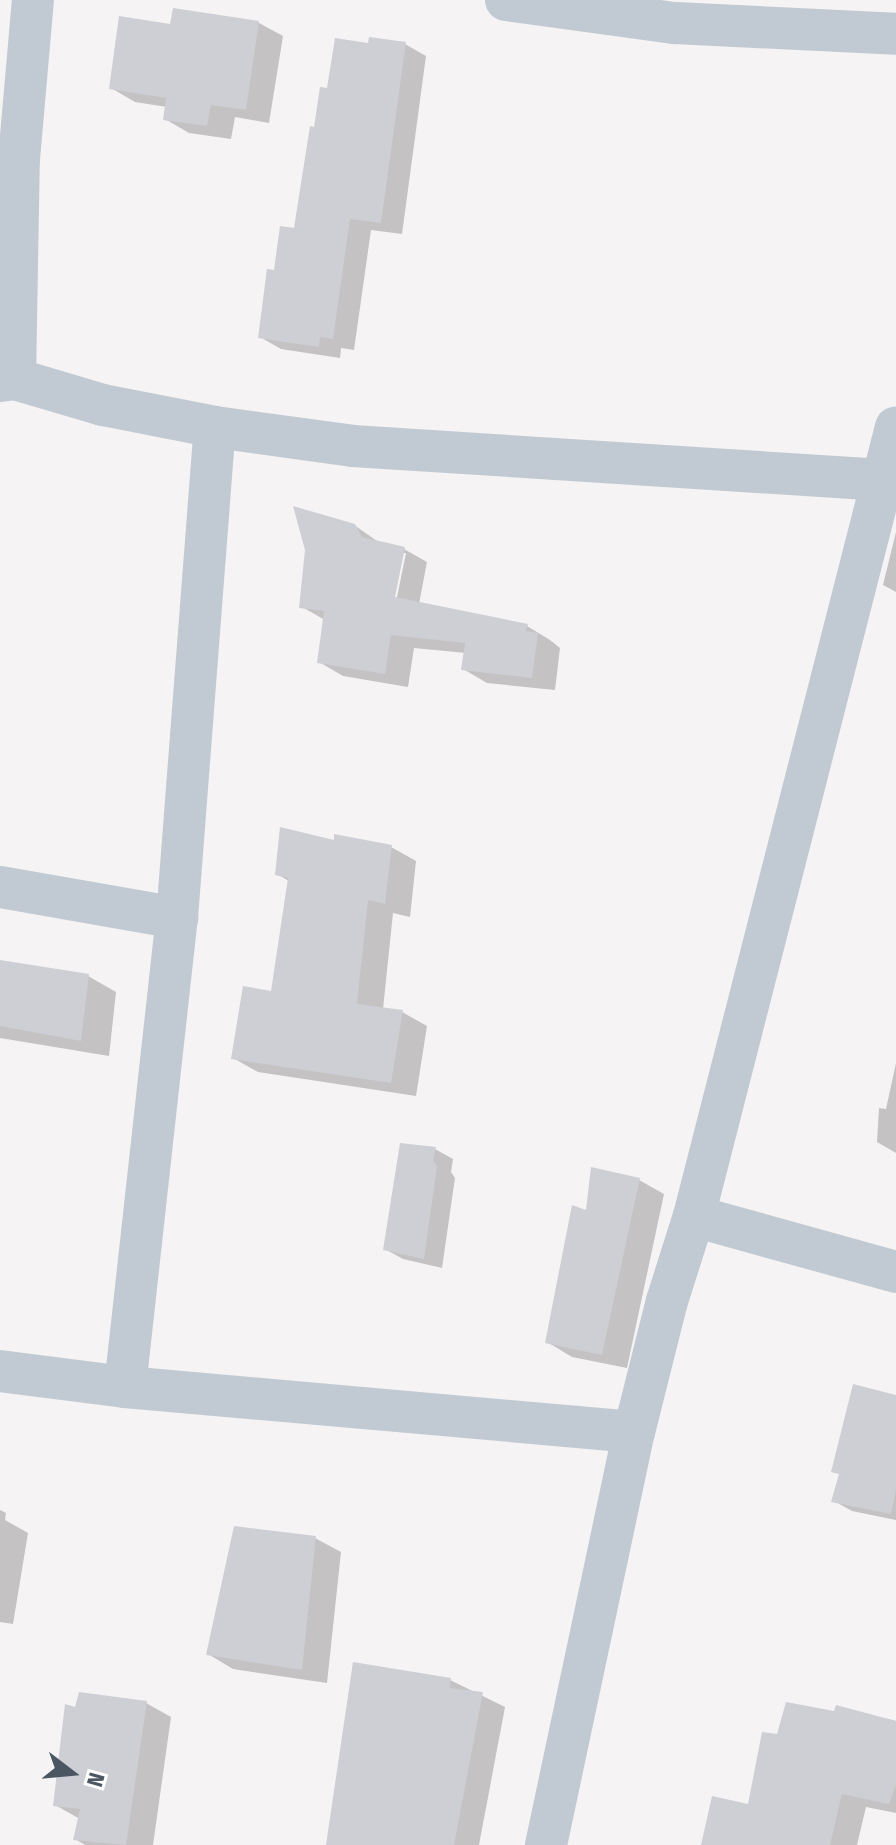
<!DOCTYPE html>
<html>
<head>
<meta charset="utf-8">
<style>
  body { margin:0 }
  #map { position:relative; width:896px; height:1845px; overflow:hidden; background:#f5f3f3; font-family:"Fira Sans Condensed",sans-serif }
  div>[style] { position:absolute }
  .shadow>* { inset:0; background:#0003 }
  .building>* { inset:0; background:#cdcfd5 }
  .minor>* { height:42px; margin:-21px; padding:0 21px; transform-origin:21px; border-radius:21px; background:#c1cad2 }
  span { translate:-50% -50%; white-space:nowrap; text-align:center; line-height:1.15; -webkit-text-stroke:8px #fff; paint-order:stroke }
  .north { position:absolute; left:32px; top:1733px; width:80px; height:80px; -webkit-text-stroke:6px #fff; paint-order:stroke; rotate:106deg; font-size:22px; font-weight:700; line-height:32px; text-align:center; color:#4a5661 }
  .north::after { content:''; display:block; margin:auto; width:28px; height:36px; background:#4a5661; clip-path:polygon(50% 0,100% 100%,50% 72%,0 100%) }
</style>
</head>
<body>
<div id="map">
  <div class="shadow">
    <i style="clip-path:polygon(259px 23px,283px 36px,269px 123px,235px 117px,231px 139px,189px 133px,165px 119px,167px 107px,135px 102px,111px 88px,172px 26px)"></i>
    <i style="clip-path:polygon(405px 44px,426px 56px,402px 234px,371px 230px,354px 350px,341px 348px,340px 358px,281px 349px,260px 337px,276px 273px,296px 230px,316px 129px,329px 90px,370px 45px)"></i>
    <i style="clip-path:polygon(evenodd,354px 525px,380px 543px,404px 549px,427px 562px,419px 604px,527px 626px,550px 640px,560px 648px,555px 690px,487px 683px,463px 669px,466px 653px,414px 648px,408px 687px,343px 676px,319px 662px,325px 620px,302px 607px,354px 525px,402px 553px,406px 553px,395px 607px,391px 606px,402px 553px)"></i>
    <i style="clip-path:polygon(896px 532px,896px 592px,883px 585px)"></i>
    <i style="clip-path:polygon(336px 843px,391px 847px,416px 861px,410px 917px,393px 913px,383px 1009px,402px 1012px,427px 1026px,416px 1096px,258px 1072px,233px 1058px,272px 994px,289px 881px,277px 874px)"></i>
    <i style="clip-path:polygon(0 962px,88px 976px,116px 992px,109px 1056px,0 1038px)"></i>
    <i style="clip-path:polygon(896px 1063px,896px 1153px,877px 1142px,879px 1108px,886px 1109px)"></i>
    <i style="clip-path:polygon(435px 1149px,453px 1159px,451px 1172px,455px 1178px,442px 1268px,403px 1259px,385px 1249px)"></i>
    <i style="clip-path:polygon(639px 1180px,664px 1194px,627px 1368px,572px 1357px,547px 1342px,588px 1213px)"></i>
    <i style="clip-path:polygon(896px 1397px,896px 1520px,852px 1511px,834px 1501px)"></i>
    <i style="clip-path:polygon(0 1510px,6px 1513px,5px 1520px,28px 1533px,13px 1624px,0 1622px)"></i>
    <i style="clip-path:polygon(315px 1538px,341px 1552px,327px 1683px,233px 1669px,208px 1654px)"></i>
    <i style="clip-path:polygon(450px 1680px,505px 1707px,479px 1845px,329px 1845px)"></i>
    <i style="clip-path:polygon(146px 1703px,171px 1717px,153px 1845px,85px 1845px,75px 1839px,80px 1819px,55px 1805px,77px 1709px)"></i>
    <i style="clip-path:polygon(837px 1707px,896px 1721px,896px 1813px,866px 1807px,857px 1845px,703px 1845px,750px 1806px,778px 1737px,835px 1713px)"></i>
  </div>
  <div class="building">
    <i style="clip-path:polygon(173px 8px,259px 21px,246px 110px,211px 105px,207px 126px,163px 120px,166px 98px,109px 89px,119px 16px,170px 24px)"></i>
    <i style="clip-path:polygon(369px 37px,406px 42px,381px 223px,350px 219px,333px 339px,320px 337px,319px 347px,258px 338px,267px 269px,274px 270px,280px 226px,294px 228px,310px 126px,314px 127px,320px 87px,327px 88px,335px 38px,368px 43px)"></i>
    <i style="clip-path:polygon(293px 506px,355px 524px,362px 537px,405px 547px,395px 597px,528px 624px,526px 631px,538px 633px,532px 678px,461px 670px,465px 643px,391px 635px,385px 674px,317px 663px,324px 611px,299px 608px,305px 550px)"></i>
    <i style="clip-path:polygon(280px 827px,334px 840px,334px 834px,392px 845px,385px 904px,368px 900px,357px 1004px,403px 1010px,391px 1083px,231px 1059px,243px 986px,271px 991px,288px 878px,275px 875px)"></i>
    <i style="clip-path:polygon(0 960px,89px 974px,81px 1041px,0 1026px)"></i>
    <i style="clip-path:polygon(400px 1143px,436px 1147px,433px 1160px,437px 1166px,424px 1259px,383px 1250px)"></i>
    <i style="clip-path:polygon(591px 1167px,640px 1178px,602px 1355px,545px 1343px,572px 1205px,586px 1210px)"></i>
    <i style="clip-path:polygon(853px 1384px,896px 1395px,896px 1490px,891px 1514px,831px 1502px,839px 1474px,831px 1472px)"></i>
    <i style="clip-path:polygon(234px 1526px,316px 1536px,302px 1670px,206px 1655px)"></i>
    <i style="clip-path:polygon(353px 1662px,451px 1678px,450px 1688px,483px 1692px,454px 1845px,326px 1845px)"></i>
    <i style="clip-path:polygon(79px 1692px,147px 1701px,126px 1845px,73px 1840px,80px 1809px,53px 1806px,65px 1704px,75px 1707px)"></i>
    <i style="clip-path:polygon(786px 1702px,834px 1711px,836px 1705px,896px 1721px,896px 1785px,889px 1804px,842px 1794px,830px 1845px,701px 1845px,712px 1796px,748px 1804px,762px 1732px,777px 1734px)"></i>
  </div>
  <div class="minor">
    <i style="left:506px;top:0;width:171px;rotate:7.8deg"></i>
    <i style="left:675px;top:23px;width:221px;rotate:2.8deg"></i>
    <i style="left:15px;top:379px;width:220px;rotate:-89deg"></i>
    <i style="left:19px;top:159px;width:160px;rotate:-85deg"></i>
    <i style="left:0;top:381px;width:15px;rotate:-8deg"></i>
    <i style="left:15px;top:379px;width:92px;rotate:16.5deg"></i>
    <i style="left:103px;top:405px;width:114px;rotate:11.1deg"></i>
    <i style="left:215px;top:427px;width:139px;rotate:7.8deg"></i>
    <i style="left:353px;top:446px;width:531px;rotate:3.67deg"></i>
    <i style="left:0;top:887px;width:180px;rotate:9.9deg"></i>
    <i style="left:694px;top:1216px;width:210px;rotate:15.5deg"></i>
    <i style="left:0;top:1371px;width:126px;rotate:7.3deg"></i>
    <i style="left:125px;top:1387px;width:511px;rotate:5.05deg"></i>
    <i style="left:125px;top:1387px;width:472px;rotate:-83.7deg"></i>
    <i style="left:177px;top:918px;width:492px;rotate:-85.6deg"></i>
    <i style="left:546px;top:1845px;width:422px;rotate:-78deg"></i>
    <i style="left:634px;top:1432px;width:135px;rotate:-75.9deg"></i>
    <i style="left:667px;top:1301px;width:89px;rotate:-72.4deg"></i>
    <i style="left:694px;top:1216px;width:814px;rotate:-75.64deg"></i>
  </div>
  <div class="north">N</div>
</div>
</body>
</html>
